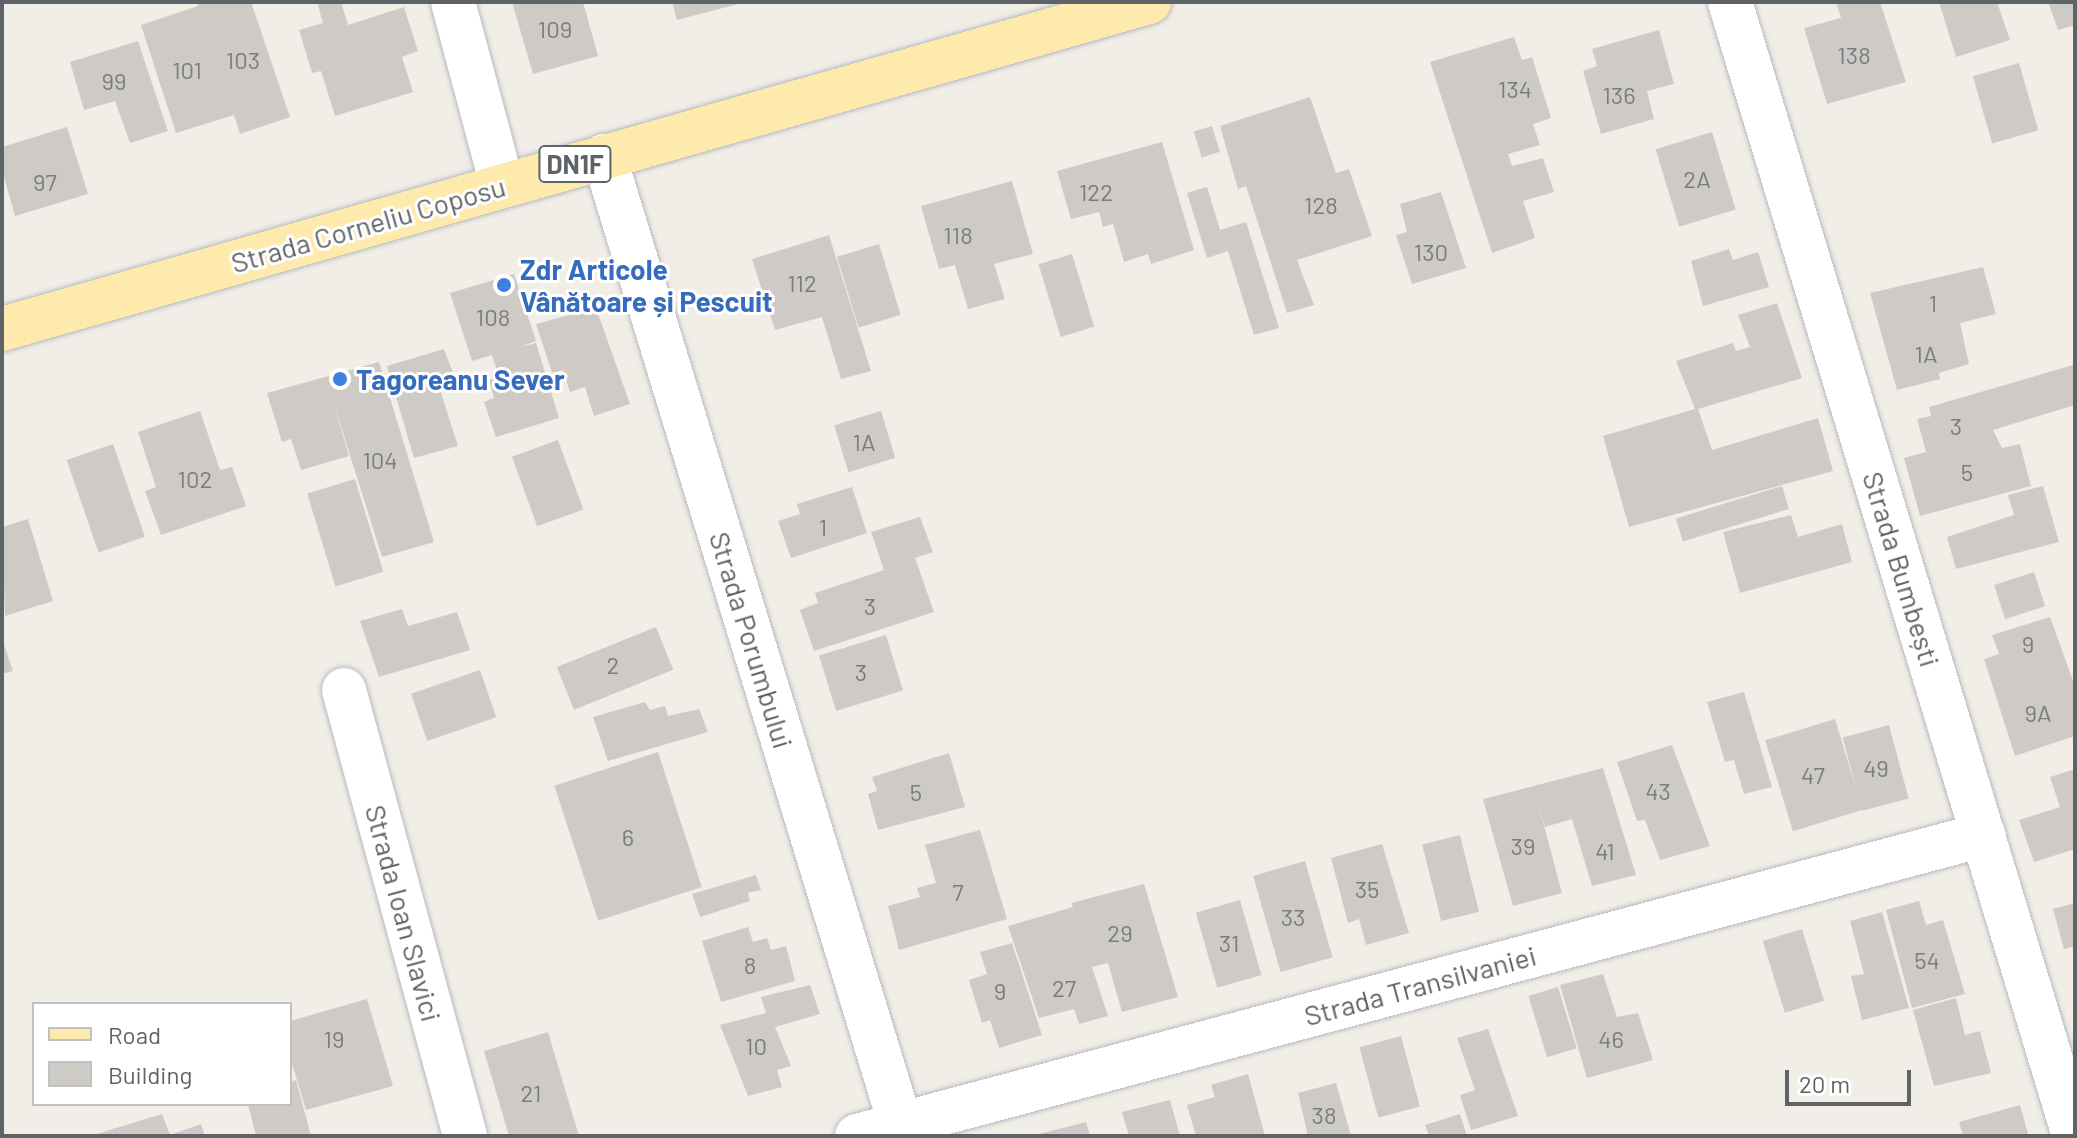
<!DOCTYPE html>
<html>
<head>
<meta charset="utf-8">
<style>
  body { margin:0 }
  #map { position:relative; width:2077px; height:1138px; overflow:hidden; background:#f1eee7; font-family:Barlow,sans-serif }
  div>[style] { position:absolute }
  .building>* { inset:0; background:#cecbc6; transform-origin:0 0 }
  .roads { filter:drop-shadow(0 0 2px #b7babe) drop-shadow(0 0 2px #b7babe) }
  .minor>* { height:44px; margin:-22px; padding:0 22px; transform-origin:22px; border-radius:22px; background:#fff }
  .primary>* { height:44px; margin:-22px; padding:0 22px; transform-origin:22px; border-radius:22px; background:#ffeaae }
  .dots>* { width:22px; height:22px; translate:-50% -50%; box-sizing:border-box; border:4px solid #fff; border-radius:50% }
  span { translate:-50% -50%; white-space:nowrap; text-align:center; line-height:1.15; -webkit-text-stroke:6px #fff; paint-order:stroke }
  .number-label { font-size:24px; color:#7a7d80 }
  .number-label span { -webkit-text-stroke-width:0 }
  .shield-label span { padding:2px 6px; background:#fff; border:2px solid; border-radius:6px; -webkit-text-stroke-width:0 }
  .shield-label { font-size:26px; color:#5e6368; font-weight:700 }
  .street-label { font-size:28px; color:#5e6368 }
  .shop-label { font-size:28px; color:#366cbe; font-weight:700 }
  .left { translate:0 -50%; text-align:left }
  .frame { position:absolute; inset:0; border:4px solid #5e6368; pointer-events:none }
  .legend { position:absolute; left:32px; top:1002px; width:260px; height:104px; box-sizing:border-box; background:#fff; border:2px solid #bfc1c3; margin:0; padding:10px 14px; list-style:none; font-size:24px; color:#5e6368 }
  .legend li { display:flex; align-items:center; gap:16px; height:40px }
  .legend b { width:40px; border:2px solid #bfc1c3 }
  .scale { position:absolute; left:1785px; top:1070px; width:126px; height:36px; box-sizing:border-box; border:4px solid #5e6368; border-top:0; padding-left:10px; font-size:24px; line-height:28px; white-space:nowrap; color:#5e6368; -webkit-text-stroke:6px #fff; paint-order:stroke }
</style>
</head>
<body>
<div id="map">
  <div class="building">
    <i style="clip-path:polygon(197px 2px,251px 2px,290px 117px,240px 134px,234px 115px,176px 133px,141px 25px,198px 6px)"></i>
    <i style="clip-path:polygon(317px 2px,341px 2px,348px 25px,404px 7px,418px 51px,402px 57px,413px 92px,335px 116px,321px 71px,312px 73px,299px 30px,323px 23px)"></i>
    <i style="clip-path:polygon(512px 2px,583px 2px,598px 56px,533px 74px)"></i>
    <i style="clip-path:polygon(672px 2px,742px 2px,742px 3px,677px 20px)"></i>
    <i style="clip-path:polygon(1836px 2px,1880px 2px,1906px 82px,1827px 104px,1804px 28px,1841px 18px)"></i>
    <i style="clip-path:polygon(1939px 2px,1997px 2px,2010px 40px,1956px 57px)"></i>
    <i style="clip-path:polygon(2048px 2px,2075px 2px,2075px 25px,2058px 30px)"></i>
    <i style="clip-path:polygon(1659px 30px,1674px 84px,1647px 91px,1654px 119px,1601px 134px,1583px 71px,1597px 66px,1592px 49px)"></i>
    <i style="clip-path:polygon(1514px 37px,1522px 60px,1532px 57px,1551px 118px,1533px 124px,1540px 145px,1508px 154px,1512px 166px,1543px 158px,1554px 192px,1523px 201px,1535px 238px,1492px 253px,1430px 62px)"></i>
    <i style="clip-path:polygon(138px 41px,168px 131px,130px 143px,115px 101px,84px 110px,70px 62px)"></i>
    <i style="left:2019px;top:63px;width:70px;height:48px;rotate:74deg"></i>
    <i style="clip-path:polygon(1310px 97px,1336px 173px,1349px 169px,1372px 236px,1297px 260px,1314px 305px,1287px 313px,1246px 186px,1238px 189px,1220px 126px)"></i>
    <i style="left:1212px;top:126px;width:27px;height:19px;rotate:73deg"></i>
    <i style="clip-path:polygon(67px 127px,88px 194px,15px 216px,2px 170px,2px 147px)"></i>
    <i style="left:1712px;top:132px;width:81px;height:59px;rotate:73deg"></i>
    <i style="clip-path:polygon(1162px 142px,1194px 250px,1151px 264px,1148px 254px,1124px 262px,1113px 224px,1103px 227px,1099px 212px,1071px 219px,1057px 171px)"></i>
    <i style="clip-path:polygon(1012px 181px,1033px 254px,994px 264px,1005px 299px,968px 309px,955px 265px,939px 269px,921px 206px)"></i>
    <i style="clip-path:polygon(1207px 187px,1220px 230px,1246px 222px,1279px 328px,1254px 335px,1228px 251px,1207px 258px,1187px 193px)"></i>
    <i style="clip-path:polygon(1441px 192px,1466px 268px,1412px 284px,1396px 235px,1407px 232px,1400px 204px)"></i>
    <i style="clip-path:polygon(829px 235px,871px 371px,841px 379px,822px 317px,775px 330px,752px 259px)"></i>
    <i style="left:879px;top:244px;width:74px;height:44px;rotate:73deg"></i>
    <i style="clip-path:polygon(1729px 249px,1733px 260px,1758px 252px,1769px 287px,1703px 306px,1691px 261px)"></i>
    <i style="left:1072px;top:254px;width:76px;height:35px;rotate:73deg"></i>
    <i style="clip-path:polygon(1983px 267px,1996px 314px,1960px 323px,1969px 364px,1939px 373px,1940px 379px,1897px 390px,1870px 293px)"></i>
    <i style="clip-path:polygon(514px 274px,536px 341px,520px 347px,536px 343px,559px 418px,496px 437px,484px 402px,494px 398px,489px 380px,499px 377px,492px 355px,472px 361px,450px 293px)"></i>
    <i style="clip-path:polygon(1777px 303px,1802px 378px,1698px 409px,1712px 450px,1818px 418px,1833px 471px,1629px 527px,1603px 436px,1695px 409px,1676px 361px,1733px 343px,1736px 351px,1750px 347px,1738px 315px)"></i>
    <i style="clip-path:polygon(596px 308px,630px 404px,594px 416px,585px 387px,570px 392px,563px 370px,552px 373px,536px 324px)"></i>
    <i style="clip-path:polygon(444px 349px,456px 381px,439px 387px,458px 446px,414px 458px,387px 366px)"></i>
    <i style="clip-path:polygon(379px 362px,434px 542px,382px 557px,332px 398px,349px 456px,301px 470px,291px 439px,282px 442px,267px 393px)"></i>
    <i style="clip-path:polygon(2073px 365px,2075px 405px,1993px 430px,2002px 448px,2020px 444px,2031px 486px,1920px 516px,1904px 458px,1926px 452px,1917px 419px,1931px 416px,1929px 407px)"></i>
    <i style="clip-path:polygon(200px 411px,220px 470px,232px 467px,246px 506px,161px 535px,145px 491px,156px 487px,138px 432px)"></i>
    <i style="left:881px;top:411px;width:49px;height:49px;rotate:73deg"></i>
    <i style="left:558px;top:440px;width:74px;height:49px;rotate:70deg"></i>
    <i style="left:113px;top:444px;width:98px;height:49px;rotate:71deg"></i>
    <i style="left:355px;top:479px;width:97px;height:50px;rotate:73deg"></i>
    <i style="left:1782px;top:486px;width:24px;height:111px;rotate:73deg"></i>
    <i style="clip-path:polygon(2043px 486px,2059px 542px,1956px 569px,1947px 537px,2014px 515px,2008px 495px)"></i>
    <i style="clip-path:polygon(852px 487px,867px 533px,791px 558px,778px 521px,800px 514px,797px 504px)"></i>
    <i style="clip-path:polygon(1791px 515px,1798px 537px,1842px 524px,1852px 562px,1740px 593px,1723px 532px)"></i>
    <i style="clip-path:polygon(920px 517px,933px 552px,915px 558px,934px 612px,814px 651px,800px 610px,818px 603px,815px 593px,884px 570px,871px 532px)"></i>
    <i style="clip-path:polygon(28px 519px,53px 601px,5px 616px,2px 527px)"></i>
    <i style="left:2034px;top:572px;width:36px;height:42px;rotate:72deg"></i>
    <i style="clip-path:polygon(402px 609px,408px 626px,457px 612px,470px 650px,379px 677px,360px 621px)"></i>
    <i style="clip-path:polygon(2050px 617px,2075px 686px,2075px 736px,2015px 756px,1984px 659px,1999px 654px,1992px 635px)"></i>
    <i style="left:656px;top:627px;width:46px;height:107px;rotate:68deg"></i>
    <i style="left:886px;top:635px;width:58px;height:70px;rotate:73deg"></i>
    <i style="clip-path:polygon(2px 639px,13px 671px,2px 674px)"></i>
    <i style="left:480px;top:670px;width:50px;height:73px;rotate:71deg"></i>
    <i style="clip-path:polygon(1744px 692px,1772px 787px,1744px 794px,1734px 760px,1725px 762px,1707px 702px)"></i>
    <i style="clip-path:polygon(645px 702px,650px 710px,665px 706px,668px 716px,699px 709px,708px 732px,608px 761px,593px 717px)"></i>
    <i style="left:1835px;top:719px;width:95px;height:73px;rotate:73deg"></i>
    <i style="left:1889px;top:725px;width:76px;height:48px;rotate:75deg"></i>
    <i style="clip-path:polygon(1672px 745px,1710px 846px,1660px 860px,1645px 820px,1637px 821px,1617px 762px)"></i>
    <i style="left:658px;top:752px;width:142px;height:109px;rotate:72deg"></i>
    <i style="clip-path:polygon(949px 753px,965px 807px,878px 830px,868px 794px,877px 791px,872px 777px)"></i>
    <i style="clip-path:polygon(1603px 768px,1636px 875px,1592px 886px,1572px 819px,1545px 827px,1537px 799px,1562px 893px,1513px 906px,1483px 799px)"></i>
    <i style="clip-path:polygon(2075px 769px,2075px 849px,2034px 862px,2019px 820px,2060px 807px,2050px 777px)"></i>
    <i style="clip-path:polygon(980px 830px,1007px 919px,899px 950px,888px 906px,920px 897px,917px 888px,936px 883px,925px 845px)"></i>
    <i style="left:1460px;top:835px;width:79px;height:39px;rotate:76deg"></i>
    <i style="clip-path:polygon(1382px 844px,1409px 933px,1366px 945px,1359px 919px,1348px 923px,1331px 858px)"></i>
    <i style="left:1305px;top:861px;width:100px;height:54px;rotate:74deg"></i>
    <i style="clip-path:polygon(756px 875px,761px 890px,748px 893px,750px 901px,700px 917px,692px 894px)"></i>
    <i style="clip-path:polygon(1144px 884px,1178px 997px,1122px 1012px,1108px 963px,1092px 967px,1108px 1016px,1079px 1024px,1074px 1009px,1039px 1018px,1008px 926px,1073px 907px,1071px 903px)"></i>
    <i style="left:1240px;top:900px;width:78px;height:46px;rotate:74deg"></i>
    <i style="clip-path:polygon(1919px 901px,1926px 925px,1943px 920px,1965px 994px,1912px 1008px,1886px 910px)"></i>
    <i style="clip-path:polygon(2075px 903px,2075px 946px,2064px 949px,2053px 909px)"></i>
    <i style="clip-path:polygon(1882px 912px,1909px 1008px,1862px 1020px,1851px 976px,1864px 974px,1850px 921px)"></i>
    <i style="clip-path:polygon(748px 927px,753px 942px,767px 938px,771px 950px,786px 946px,795px 981px,721px 1002px,702px 941px)"></i>
    <i style="left:1802px;top:929px;width:75px;height:41px;rotate:73deg"></i>
    <i style="clip-path:polygon(1012px 943px,1042px 1035px,999px 1048px,990px 1020px,982px 1023px,969px 980px,987px 974px,980px 952px)"></i>
    <i style="clip-path:polygon(1603px 974px,1617px 1017px,1638px 1013px,1653px 1060px,1587px 1078px,1560px 985px)"></i>
    <i style="clip-path:polygon(810px 985px,820px 1014px,775px 1027px,791px 1066px,777px 1070px,782px 1087px,748px 1096px,720px 1025px,766px 1013px,761px 997px)"></i>
    <i style="left:1558px;top:987px;width:64px;height:31px;rotate:73deg"></i>
    <i style="clip-path:polygon(1956px 998px,1965px 1035px,1980px 1031px,1991px 1073px,1934px 1086px,1913px 1010px)"></i>
    <i style="clip-path:polygon(367px 999px,393px 1086px,306px 1110px,290px 1057px,290px 1021px)"></i>
    <i style="clip-path:polygon(1488px 1029px,1518px 1116px,1471px 1130px,1460px 1095px,1475px 1090px,1457px 1038px)"></i>
    <i style="clip-path:polygon(548px 1032px,579px 1136px,509px 1136px,484px 1051px)"></i>
    <i style="left:1401px;top:1036px;width:73px;height:43px;rotate:75deg"></i>
    <i style="clip-path:polygon(1248px 1074px,1265px 1136px,1196px 1136px,1187px 1105px,1215px 1097px,1211px 1085px)"></i>
    <i style="clip-path:polygon(296px 1080px,311px 1136px,256px 1136px,248px 1104px,290px 1104px,290px 1082px)"></i>
    <i style="clip-path:polygon(1336px 1083px,1351px 1136px,1308px 1136px,1298px 1093px)"></i>
    <i style="clip-path:polygon(1170px 1100px,1180px 1136px,1129px 1136px,1122px 1112px)"></i>
    <i style="clip-path:polygon(2020px 1105px,2028px 1134px,1963px 1136px,1959px 1122px)"></i>
    <i style="clip-path:polygon(162px 1114px,170px 1135px,201px 1124px,205px 1136px,90px 1136px)"></i>
    <i style="clip-path:polygon(1460px 1114px,1467px 1136px,1429px 1136px,1425px 1125px)"></i>
    <i style="clip-path:polygon(1086px 1122px,1090px 1136px,1035px 1136px,1035px 1135px)"></i>
  </div>
  <div class="roads">
    <div class="minor">
      <i style="left:453px;top:2px;width:189px;rotate:75deg"></i>
      <i style="left:1730px;top:2px;width:1185px;rotate:73.12deg"></i>
      <i style="left:604px;top:156px;width:1011px;rotate:72.98deg"></i>
      <i style="left:344px;top:690px;width:462px;rotate:74.8deg"></i>
      <i style="left:857px;top:1136px;width:1166px;rotate:-14.97deg"></i>
    </div>
    <div class="primary">
      <i style="left:2px;top:329px;width:1193px;rotate:-15.91deg"></i>
    </div>
  </div>
  <div class="dots">
    <i style="left:504px;top:285px;background:#3f7fe0"></i>
    <i style="left:340px;top:379px;background:#3f7fe0"></i>
  </div>
  <div class="number-label">
    <span style="left:555px;top:29px">109</span>
    <span style="left:1854px;top:55px">138</span>
    <span style="left:243px;top:60px">103</span>
    <span style="left:187px;top:70px">101</span>
    <span style="left:114px;top:81px">99</span>
    <span style="left:1515px;top:89px">134</span>
    <span style="left:1619px;top:95px">136</span>
    <span style="left:1697px;top:179px">2A</span>
    <span style="left:45px;top:182px">97</span>
    <span style="left:1096px;top:192px">122</span>
    <span style="left:1321px;top:205px">128</span>
    <span style="left:958px;top:235px">118</span>
    <span style="left:1431px;top:252px">130</span>
    <span style="left:802px;top:283px">112</span>
    <span style="left:1933px;top:303px">1</span>
    <span style="left:493px;top:317px">108</span>
    <span style="left:1926px;top:354px">1A</span>
    <span style="left:1956px;top:426px">3</span>
    <span style="left:864px;top:442px">1A</span>
    <span style="left:380px;top:460px">104</span>
    <span style="left:1967px;top:472px">5</span>
    <span style="left:195px;top:479px">102</span>
    <span style="left:823px;top:527px">1</span>
    <span style="left:870px;top:606px">3</span>
    <span style="left:2028px;top:644px">9</span>
    <span style="left:613px;top:665px">2</span>
    <span style="left:861px;top:672px">3</span>
    <span style="left:2038px;top:713px">9A</span>
    <span style="left:1876px;top:768px">49</span>
    <span style="left:1813px;top:775px">47</span>
    <span style="left:1658px;top:791px">43</span>
    <span style="left:916px;top:792px">5</span>
    <span style="left:628px;top:837px">6</span>
    <span style="left:1523px;top:846px">39</span>
    <span style="left:1605px;top:851px">41</span>
    <span style="left:1367px;top:889px">35</span>
    <span style="left:958px;top:892px">7</span>
    <span style="left:1293px;top:917px">33</span>
    <span style="left:1120px;top:933px">29</span>
    <span style="left:1229px;top:943px">31</span>
    <span style="left:1927px;top:960px">54</span>
    <span style="left:750px;top:965px">8</span>
    <span style="left:1064px;top:988px">27</span>
    <span style="left:1000px;top:991px">9</span>
    <span style="left:334px;top:1039px">19</span>
    <span style="left:1611px;top:1039px">46</span>
    <span style="left:756px;top:1046px">10</span>
    <span style="left:531px;top:1093px">21</span>
    <span style="left:1324px;top:1115px">38</span>
  </div>
  <div class="shield-label">
    <span style="left:575px;top:164px">DN1F</span>
  </div>
  <div class="street-label">
    <span style="left:368px;top:224px;rotate:-16deg">Strada Corneliu Coposu</span>
    <span style="left:1902px;top:569px;rotate:73deg">Strada Bumbești</span>
    <span style="left:752px;top:640px;rotate:73deg">Strada Porumbului</span>
    <span style="left:404px;top:913px;rotate:75deg">Strada Ioan Slavici</span>
    <span style="left:1420px;top:985px;rotate:-15deg">Strada Transilvaniei</span>
  </div>
  <div class="shop-label">
    <span class="left" style="left:520px;top:285px">Zdr Articole<br>Vânătoare și Pescuit</span>
    <span class="left" style="left:356px;top:379px">Tagoreanu Sever</span>
  </div>
  <div class="frame"></div>
  <ul class="legend">
  <li><b style="height:10px;background:#ffeaae"></b>Road</li>
  <li><b style="height:22px;background:#cecbc6"></b>Building</li>
  </ul>
  <div class="scale">20 m</div>
</div>
</body>
</html>
